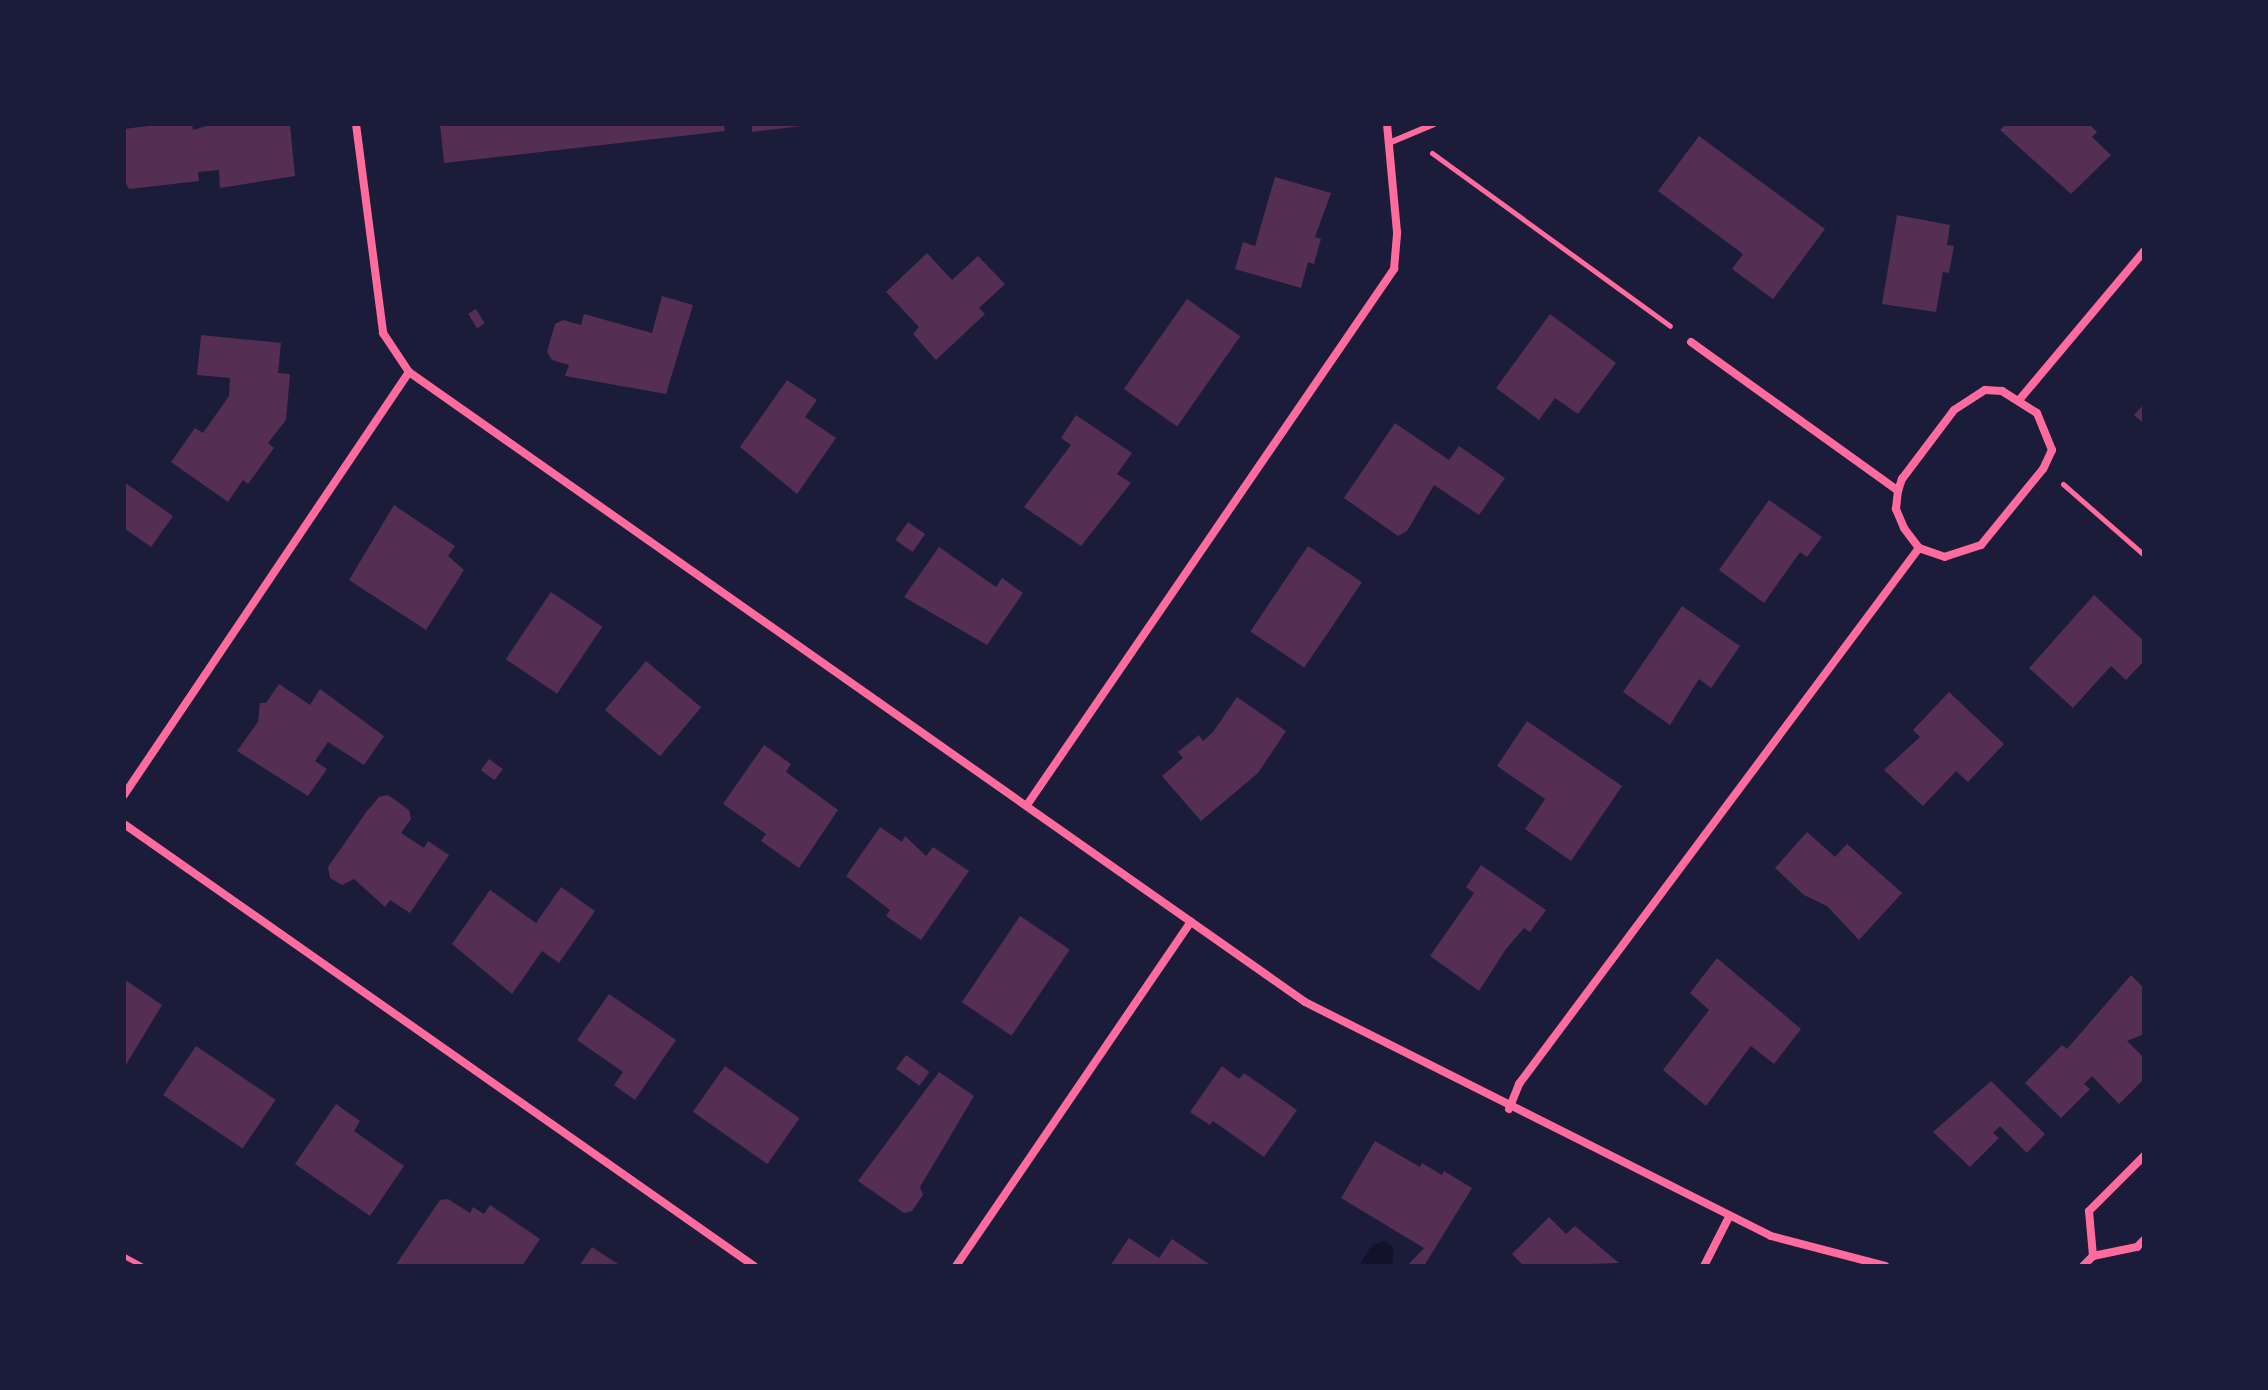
<!DOCTYPE html>
<html>
<head>
<meta charset="utf-8">
<style>
  body { margin:0 }
  #map { position:relative; width:2268px; height:1390px; overflow:hidden; background:#1b1b3a; font-family:"Asap Condensed",sans-serif }
  div>[style] { position:absolute }
  .water>* { inset:0; background:#12122b }
  .building>* { inset:0; background:#542f53; transform-origin:0 0 }
  .path>* { height:5px; margin:-2.5px; padding:0 2.5px; transform-origin:2.5px; border-radius:2.5px; background:#ff6b9d }
  .service>* { height:6px; margin:-3px; padding:0 3px; transform-origin:3px; border-radius:3px; background:#ff6b9d }
  .minor>* { height:8px; margin:-4px; padding:0 4px; transform-origin:4px; border-radius:4px; background:#ff6b9d }
  span { translate:-50% -50%; white-space:nowrap; text-align:center; line-height:1.15; -webkit-text-stroke:6px #1b1b3a; paint-order:stroke }
  .frame { position:absolute; inset:0; border:126px solid #1b1b3a; pointer-events:none }
</style>
</head>
<body>
<div id="map">
  <div class="water">
    <i style="clip-path:polygon(1385px 1241px,1394px 1248px,1392px 1266px,1359px 1266px,1372px 1245px)"></i>
  </div>
  <div class="building">
    <i style="clip-path:polygon(164px 124px,192px 124px,193px 130px,213px 124px,290px 124px,295px 176px,220px 188px,219px 170px,198px 172px,199px 181px,129px 189px,124px 180px,124px 129px)"></i>
    <i style="clip-path:polygon(440px 124px,724px 124px,725px 131px,444px 163px)"></i>
    <i style="clip-path:polygon(752px 124px,802px 124px,802px 126px,752px 132px)"></i>
    <i style="clip-path:polygon(2006px 124px,2089px 124px,2097px 132px,2092px 137px,2111px 155px,2071px 194px,2000px 130px)"></i>
    <i style="clip-path:polygon(1699px 136px,1825px 229px,1773px 299px,1732px 269px,1743px 254px,1658px 191px)"></i>
    <i style="clip-path:polygon(1275px 177px,1331px 193px,1315px 237px,1321px 239px,1314px 264px,1308px 262px,1301px 288px,1235px 269px,1243px 242px,1255px 246px)"></i>
    <i style="clip-path:polygon(1897px 215px,1950px 225px,1947px 245px,1954px 246px,1949px 273px,1943px 272px,1936px 312px,1882px 304px)"></i>
    <i style="clip-path:polygon(927px 253px,952px 280px,978px 256px,1005px 284px,979px 308px,985px 314px,936px 360px,913px 334px,919px 327px,886px 292px)"></i>
    <i style="clip-path:polygon(662px 296px,693px 305px,666px 394px,565px 376px,569px 365px,552px 360px,547px 352px,555px 324px,563px 320px,581px 325px,584px 314px,652px 333px)"></i>
    <i style="left:1187px;top:299px;width:65px;height:110px;rotate:35deg"></i>
    <i style="left:476px;top:309px;width:17px;height:9px;rotate:59deg"></i>
    <i style="clip-path:polygon(1550px 314px,1616px 363px,1578px 414px,1555px 398px,1539px 420px,1496px 388px)"></i>
    <i style="clip-path:polygon(201px 335px,281px 343px,278px 373px,290px 374px,286px 420px,268px 443px,274px 448px,248px 484px,243px 480px,228px 502px,171px 462px,195px 428px,203px 433px,229px 396px,230px 378px,197px 375px)"></i>
    <i style="clip-path:polygon(787px 380px,817px 400px,805px 417px,836px 438px,797px 494px,740px 447px)"></i>
    <i style="clip-path:polygon(2144px 404px,2144px 424px,2134px 415px)"></i>
    <i style="clip-path:polygon(1076px 415px,1132px 453px,1117px 474px,1131px 483px,1081px 546px,1024px 507px,1071px 445px,1061px 438px)"></i>
    <i style="clip-path:polygon(1395px 423px,1449px 460px,1459px 446px,1505px 478px,1479px 515px,1434px 485px,1407px 531px,1398px 536px,1344px 498px)"></i>
    <i style="clip-path:polygon(124px 482px,173px 516px,151px 547px,124px 528px)"></i>
    <i style="clip-path:polygon(1769px 500px,1822px 537px,1807px 557px,1800px 552px,1764px 603px,1719px 570px)"></i>
    <i style="clip-path:polygon(394px 505px,455px 546px,448px 556px,464px 570px,426px 630px,349px 580px)"></i>
    <i style="left:908px;top:522px;width:21px;height:22px;rotate:35deg"></i>
    <i style="left:1308px;top:546px;width:65px;height:103px;rotate:34deg"></i>
    <i style="clip-path:polygon(939px 547px,996px 587px,1002px 578px,1023px 593px,987px 645px,904px 597px)"></i>
    <i style="left:551px;top:592px;width:62px;height:81px;rotate:34deg"></i>
    <i style="clip-path:polygon(2094px 595px,2144px 641px,2144px 661px,2126px 680px,2111px 666px,2073px 708px,2029px 668px)"></i>
    <i style="clip-path:polygon(1682px 606px,1740px 646px,1711px 688px,1699px 679px,1670px 725px,1623px 692px)"></i>
    <i style="left:646px;top:661px;width:72px;height:64px;rotate:40deg"></i>
    <i style="clip-path:polygon(279px 684px,310px 705px,320px 689px,384px 736px,364px 765px,328px 742px,315px 761px,327px 769px,308px 796px,237px 751px,258px 722px,260px 703px,266px 703px)"></i>
    <i style="clip-path:polygon(1949px 692px,2004px 744px,1968px 782px,1956px 771px,1923px 806px,1884px 770px,1920px 737px,1913px 730px)"></i>
    <i style="clip-path:polygon(1237px 697px,1286px 731px,1258px 773px,1201px 821px,1162px 776px,1183px 758px,1178px 752px,1199px 735px,1203px 741px,1213px 732px)"></i>
    <i style="clip-path:polygon(1527px 721px,1622px 786px,1571px 861px,1525px 829px,1545px 799px,1497px 766px)"></i>
    <i style="clip-path:polygon(764px 745px,791px 764px,786px 772px,838px 810px,799px 868px,761px 841px,766px 834px,723px 804px)"></i>
    <i style="left:489px;top:759px;width:17px;height:14px;rotate:36deg"></i>
    <i style="clip-path:polygon(388px 795px,409px 810px,411px 819px,401px 833px,424px 848px,428px 841px,449px 855px,410px 913px,390px 900px,385px 907px,354px 879px,342px 885px,330px 878px,328px 867px,367px 811px,379px 797px)"></i>
    <i style="clip-path:polygon(880px 827px,902px 842px,905px 836px,926px 856px,933px 847px,969px 871px,921px 940px,886px 916px,890px 910px,846px 876px)"></i>
    <i style="clip-path:polygon(1807px 832px,1835px 857px,1847px 844px,1902px 893px,1859px 940px,1827px 906px,1804px 895px,1775px 868px)"></i>
    <i style="clip-path:polygon(1481px 865px,1546px 910px,1530px 932px,1524px 928px,1506px 949px,1479px 991px,1430px 956px,1474px 893px,1466px 887px)"></i>
    <i style="clip-path:polygon(561px 887px,595px 911px,559px 963px,542px 951px,512px 994px,452px 944px,490px 890px,536px 923px)"></i>
    <i style="left:1020px;top:916px;width:60px;height:104px;rotate:34deg"></i>
    <i style="clip-path:polygon(1717px 958px,1801px 1029px,1774px 1064px,1751px 1046px,1706px 1106px,1663px 1070px,1709px 1010px,1690px 993px)"></i>
    <i style="clip-path:polygon(2131px 975px,2144px 988px,2144px 1034px,2127px 1041px,2144px 1058px,2144px 1079px,2119px 1104px,2092px 1076px,2084px 1084px,2090px 1089px,2061px 1118px,2025px 1083px,2062px 1045px,2067px 1049px)"></i>
    <i style="clip-path:polygon(124px 979px,162px 1005px,124px 1068px)"></i>
    <i style="clip-path:polygon(609px 994px,676px 1040px,635px 1100px,614px 1085px,623px 1072px,577px 1040px)"></i>
    <i style="left:196px;top:1046px;width:96px;height:59px;rotate:34deg"></i>
    <i style="left:906px;top:1055px;width:29px;height:17px;rotate:36deg"></i>
    <i style="left:725px;top:1066px;width:91px;height:56px;rotate:35deg"></i>
    <i style="clip-path:polygon(1222px 1066px,1239px 1079px,1244px 1073px,1297px 1110px,1264px 1157px,1213px 1121px,1210px 1125px,1190px 1112px)"></i>
    <i style="clip-path:polygon(939px 1072px,974px 1096px,920px 1187px,923px 1195px,912px 1211px,904px 1213px,858px 1181px)"></i>
    <i style="clip-path:polygon(1991px 1081px,2045px 1134px,2027px 1153px,2000px 1126px,1993px 1133px,1999px 1138px,1970px 1167px,1933px 1132px)"></i>
    <i style="clip-path:polygon(336px 1104px,360px 1121px,354px 1131px,404px 1166px,370px 1216px,295px 1164px)"></i>
    <i style="clip-path:polygon(1375px 1141px,1420px 1167px,1422px 1163px,1442px 1175px,1444px 1171px,1472px 1188px,1424px 1266px,1407px 1266px,1424px 1248px,1341px 1198px)"></i>
    <i style="clip-path:polygon(448px 1199px,470px 1213px,473px 1207px,484px 1214px,490px 1205px,540px 1239px,522px 1266px,395px 1266px,440px 1200px)"></i>
    <i style="clip-path:polygon(1549px 1217px,1566px 1234px,1575px 1226px,1619px 1263px,1524px 1266px,1512px 1254px)"></i>
    <i style="clip-path:polygon(1129px 1238px,1159px 1258px,1172px 1239px,1212px 1266px,1110px 1266px)"></i>
    <i style="clip-path:polygon(592px 1247px,621px 1266px,579px 1266px)"></i>
  </div>
  <div class="path">
    <i style="left:1432px;top:153px;width:294px;rotate:36deg"></i>
    <i style="left:2063px;top:484px;width:108px;rotate:41.2deg"></i>
    <i style="left:124px;top:1256px;width:21px;rotate:28deg"></i>
  </div>
  <div class="service">
    <i style="left:1389px;top:143px;width:49px;rotate:-22.9deg"></i>
  </div>
  <div class="minor">
    <i style="left:356px;top:124px;width:211px;rotate:82.6deg"></i>
    <i style="left:383px;top:333px;width:47px;rotate:56.3deg"></i>
    <i style="left:409px;top:372px;width:1095px;rotate:35.11deg"></i>
    <i style="left:1305px;top:1002px;width:521px;rotate:26.66deg"></i>
    <i style="left:1771px;top:1236px;width:118px;rotate:14.7deg"></i>
    <i style="left:1691px;top:342px;width:255px;rotate:35.7deg"></i>
    <i style="left:1985px;top:390px;width:17px;rotate:3deg"></i>
    <i style="left:2002px;top:391px;width:41px;rotate:32.2deg"></i>
    <i style="left:2037px;top:413px;width:40px;rotate:68deg"></i>
    <i style="left:2052px;top:450px;width:21px;rotate:115deg"></i>
    <i style="left:2043px;top:469px;width:98px;rotate:129.2deg"></i>
    <i style="left:1981px;top:545px;width:38px;rotate:162deg"></i>
    <i style="left:1945px;top:557px;width:28px;rotate:-161deg"></i>
    <i style="left:1919px;top:548px;width:25px;rotate:-127deg"></i>
    <i style="left:1904px;top:528px;width:21px;rotate:-113deg"></i>
    <i style="left:1896px;top:509px;width:18px;rotate:-84deg"></i>
    <i style="left:1898px;top:491px;width:13px;rotate:-72deg"></i>
    <i style="left:1902px;top:479px;width:86px;rotate:-53deg"></i>
    <i style="left:1954px;top:410px;width:37px;rotate:-33deg"></i>
    <i style="left:2020px;top:399px;width:193px;rotate:-50deg"></i>
    <i style="left:124px;top:795px;width:510px;rotate:-56.03deg"></i>
    <i style="left:1027px;top:805px;width:650px;rotate:-55.6deg"></i>
    <i style="left:1394px;top:269px;width:37px;rotate:-85deg"></i>
    <i style="left:1397px;top:232px;width:108px;rotate:-95.3deg"></i>
    <i style="left:124px;top:824px;width:770px;rotate:35.05deg"></i>
    <i style="left:1509px;top:1109px;width:27px;rotate:-68deg"></i>
    <i style="left:1519px;top:1084px;width:669px;rotate:-53.27deg"></i>
    <i style="left:2093px;top:1256px;width:45px;rotate:-95.1deg"></i>
    <i style="left:2089px;top:1211px;width:78px;rotate:-45deg"></i>
    <i style="left:956px;top:1266px;width:417px;rotate:-55.7deg"></i>
    <i style="left:1704px;top:1266px;width:55px;rotate:-63deg"></i>
    <i style="left:2083px;top:1266px;width:14px;rotate:-45deg"></i>
    <i style="left:2093px;top:1256px;width:45px;rotate:-11.6deg"></i>
    <i style="left:2137px;top:1247px;width:10px;rotate:-45deg"></i>
  </div>
  <div class="frame"></div>
</div>
</body>
</html>
